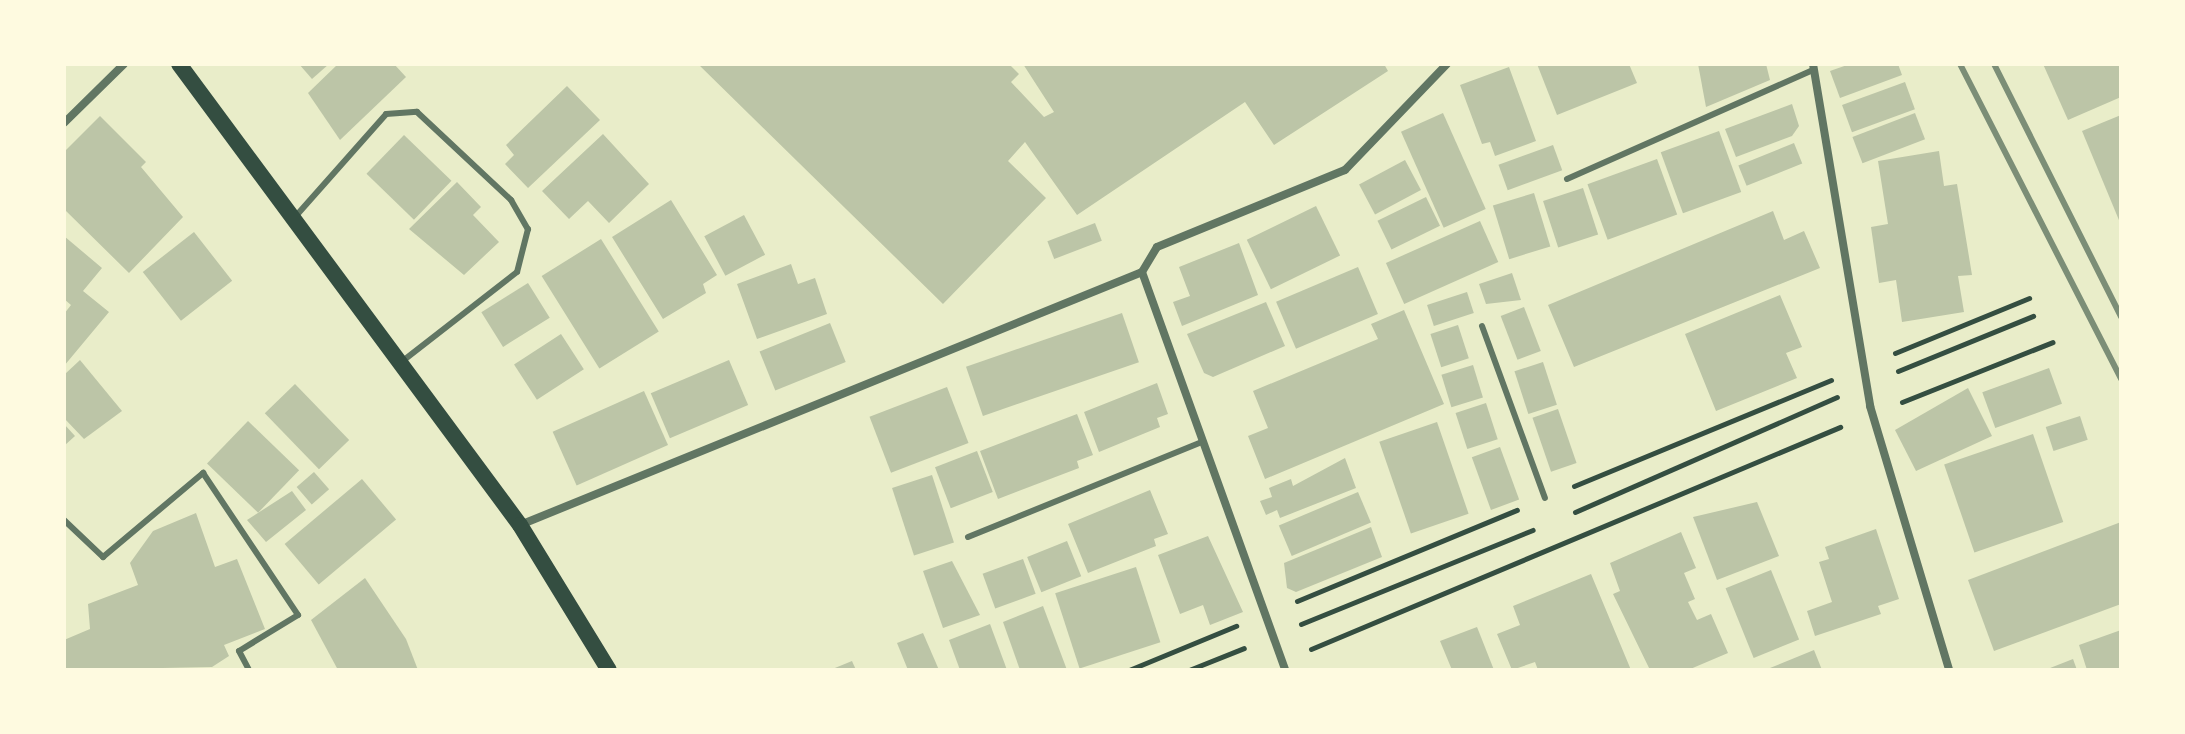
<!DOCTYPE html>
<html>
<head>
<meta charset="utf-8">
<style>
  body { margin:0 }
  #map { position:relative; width:2185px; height:734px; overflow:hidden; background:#e9edc9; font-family:Helvetica,sans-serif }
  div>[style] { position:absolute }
  .building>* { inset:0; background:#bcc5a7; transform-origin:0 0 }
  .path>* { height:5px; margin:-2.5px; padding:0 2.5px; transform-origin:2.5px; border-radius:2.5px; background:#344e41 }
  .service>* { height:6px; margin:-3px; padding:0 3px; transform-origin:3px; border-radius:3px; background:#617663 }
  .minor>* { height:8px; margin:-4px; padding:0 4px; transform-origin:4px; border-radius:4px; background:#617663 }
  .secondary>* { height:16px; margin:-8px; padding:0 8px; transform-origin:8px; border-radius:8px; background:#344e41 }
  .rail>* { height:6px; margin:-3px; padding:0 3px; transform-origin:3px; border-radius:3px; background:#7c8e77 }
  span { translate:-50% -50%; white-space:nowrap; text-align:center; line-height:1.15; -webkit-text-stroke:7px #fefae0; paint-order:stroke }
  .frame { position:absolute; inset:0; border:66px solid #fefae0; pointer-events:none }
</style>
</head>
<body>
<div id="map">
  <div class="building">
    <i style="clip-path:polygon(299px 64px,329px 64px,312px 79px)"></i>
    <i style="clip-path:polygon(338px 64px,394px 64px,406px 77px,340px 140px,308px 93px)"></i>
    <i style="clip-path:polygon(698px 64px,1009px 64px,1019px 74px,1011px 82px,1044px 117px,1054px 112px,1023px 64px,1384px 64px,1388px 71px,1274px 145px,1245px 102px,1077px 215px,1025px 142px,1008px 161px,1046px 198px,943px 304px)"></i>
    <i style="clip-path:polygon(1537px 64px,1629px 64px,1637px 83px,1557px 115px)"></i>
    <i style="clip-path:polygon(1698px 64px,1766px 64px,1770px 80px,1706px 107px)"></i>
    <i style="clip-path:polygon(1850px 64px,1898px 64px,1902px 75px,1840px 98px,1830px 71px)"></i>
    <i style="clip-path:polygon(2043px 64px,2121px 64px,2121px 97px,2068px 120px)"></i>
    <i style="clip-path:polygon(1509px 67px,1536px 141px,1495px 156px,1490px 142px,1482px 144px,1460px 85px)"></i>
    <i style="left:1905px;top:82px;width:29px;height:67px;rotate:70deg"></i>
    <i style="clip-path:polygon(567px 86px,600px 120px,528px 188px,505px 164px,514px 155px,506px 145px)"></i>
    <i style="clip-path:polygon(1792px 104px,1799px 126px,1792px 136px,1736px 157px,1725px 129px)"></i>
    <i style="left:1443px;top:113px;width:105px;height:46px;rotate:66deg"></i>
    <i style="left:1915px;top:113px;width:28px;height:67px;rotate:69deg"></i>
    <i style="clip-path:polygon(2121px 115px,2121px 225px,2082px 131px)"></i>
    <i style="clip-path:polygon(100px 116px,146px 162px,141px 167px,183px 217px,129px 273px,64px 209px,64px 152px)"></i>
    <i style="left:1719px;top:131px;width:65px;height:62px;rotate:70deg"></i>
    <i style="clip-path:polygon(603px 134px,649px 184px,609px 223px,588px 201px,569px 219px,542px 191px)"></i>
    <i style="left:404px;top:135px;width:66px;height:54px;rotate:44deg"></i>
    <i style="left:1794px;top:143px;width:22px;height:60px;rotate:68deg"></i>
    <i style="left:1553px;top:145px;width:27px;height:58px;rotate:70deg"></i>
    <i style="clip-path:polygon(1939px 151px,1944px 186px,1957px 184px,1972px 275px,1958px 276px,1964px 312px,1902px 322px,1896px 280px,1879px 283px,1871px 227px,1888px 224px,1878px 161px)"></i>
    <i style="left:1657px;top:159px;width:59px;height:74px;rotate:70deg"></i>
    <i style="left:1405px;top:160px;width:34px;height:52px;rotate:62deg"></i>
    <i style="clip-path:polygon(457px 182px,481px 207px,473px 215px,499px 242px,464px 275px,409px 229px)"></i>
    <i style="left:1583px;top:188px;width:49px;height:42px;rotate:72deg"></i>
    <i style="left:1534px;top:193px;width:56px;height:43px;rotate:73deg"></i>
    <i style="left:1426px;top:197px;width:32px;height:54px;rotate:64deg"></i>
    <i style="clip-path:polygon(671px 200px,717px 275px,703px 284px,706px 293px,663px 319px,612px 237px)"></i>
    <i style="left:1316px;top:206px;width:55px;height:77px;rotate:64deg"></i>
    <i style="clip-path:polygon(1773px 211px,1784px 240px,1804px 231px,1820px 268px,1574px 367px,1548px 305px)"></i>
    <i style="left:744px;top:215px;width:45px;height:45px;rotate:62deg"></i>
    <i style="left:1480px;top:221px;width:45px;height:103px;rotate:66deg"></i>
    <i style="left:1095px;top:223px;width:19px;height:51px;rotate:69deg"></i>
    <i style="left:194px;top:232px;width:62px;height:65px;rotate:52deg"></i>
    <i style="clip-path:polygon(64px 236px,102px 268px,83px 291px,109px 312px,64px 366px,64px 314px,71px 305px,64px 299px)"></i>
    <i style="left:601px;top:239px;width:109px;height:70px;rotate:58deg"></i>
    <i style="clip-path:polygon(1239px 243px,1258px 295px,1182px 326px,1173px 302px,1190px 296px,1179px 267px)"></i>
    <i style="clip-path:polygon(791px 264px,798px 284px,815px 278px,827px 314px,757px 339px,737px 284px)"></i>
    <i style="left:1358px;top:267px;width:51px;height:89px;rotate:67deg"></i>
    <i style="clip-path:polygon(1512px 273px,1521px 300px,1486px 304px,1479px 284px)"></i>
    <i style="left:528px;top:283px;width:41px;height:55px;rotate:58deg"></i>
    <i style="left:1467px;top:292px;width:22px;height:42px;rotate:72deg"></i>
    <i style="clip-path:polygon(1780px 295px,1802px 347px,1786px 353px,1797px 378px,1716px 411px,1685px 334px)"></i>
    <i style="clip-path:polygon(1266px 302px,1285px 346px,1213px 377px,1204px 373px,1187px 334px)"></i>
    <i style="left:1524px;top:307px;width:47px;height:25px;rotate:69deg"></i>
    <i style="clip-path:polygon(1404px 310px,1444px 404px,1265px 479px,1248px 436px,1268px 428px,1253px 391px,1378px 339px,1371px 324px)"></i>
    <i style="left:1122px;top:313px;width:52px;height:165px;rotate:71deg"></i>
    <i style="left:830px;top:323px;width:42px;height:76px;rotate:68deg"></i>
    <i style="left:1458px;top:325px;width:35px;height:29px;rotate:72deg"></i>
    <i style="left:561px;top:334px;width:42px;height:56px;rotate:57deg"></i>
    <i style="clip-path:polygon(80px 360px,122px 411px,84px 439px,64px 418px,64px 375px)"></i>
    <i style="left:729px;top:360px;width:49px;height:85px;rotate:67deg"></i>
    <i style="left:1543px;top:362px;width:45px;height:30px;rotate:72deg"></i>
    <i style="left:1473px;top:365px;width:34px;height:33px;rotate:73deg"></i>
    <i style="left:2049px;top:368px;width:38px;height:71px;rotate:70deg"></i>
    <i style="clip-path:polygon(1157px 383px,1168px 414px,1157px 418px,1160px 427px,1099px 452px,1084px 412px)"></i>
    <i style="left:295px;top:384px;width:78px;height:42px;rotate:46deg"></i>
    <i style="left:947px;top:387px;width:60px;height:83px;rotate:69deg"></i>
    <i style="clip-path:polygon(1968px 388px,1992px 436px,1916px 471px,1895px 430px)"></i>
    <i style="left:644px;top:391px;width:59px;height:100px;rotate:66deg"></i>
    <i style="left:1486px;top:403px;width:38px;height:32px;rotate:72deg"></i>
    <i style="left:1558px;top:409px;width:57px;height:27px;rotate:71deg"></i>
    <i style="clip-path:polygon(1077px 414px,1093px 455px,1077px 461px,1079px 468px,998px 499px,980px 451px)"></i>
    <i style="left:2080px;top:416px;width:25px;height:36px;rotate:72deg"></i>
    <i style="left:248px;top:421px;width:71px;height:59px;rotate:44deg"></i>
    <i style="left:1437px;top:422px;width:97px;height:61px;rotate:71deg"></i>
    <i style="clip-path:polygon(64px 424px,75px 436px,64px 446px)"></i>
    <i style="left:2033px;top:434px;width:93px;height:94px;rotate:71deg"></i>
    <i style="left:1500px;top:447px;width:56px;height:30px;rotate:70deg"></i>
    <i style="left:977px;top:451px;width:44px;height:45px;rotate:69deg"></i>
    <i style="clip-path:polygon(1345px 458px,1356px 488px,1280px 518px,1277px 510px,1266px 515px,1260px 501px,1272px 497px,1269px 488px,1291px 479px,1293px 486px)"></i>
    <i style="left:314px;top:472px;width:23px;height:23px;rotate:49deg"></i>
    <i style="left:932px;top:475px;width:71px;height:42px;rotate:72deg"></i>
    <i style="left:362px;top:479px;width:53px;height:101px;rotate:50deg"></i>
    <i style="clip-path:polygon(1150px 490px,1168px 534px,1154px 539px,1156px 546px,1088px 573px,1068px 524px)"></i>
    <i style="clip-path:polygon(292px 491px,306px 510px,266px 542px,247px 520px)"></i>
    <i style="left:1358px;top:492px;width:33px;height:86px;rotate:67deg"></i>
    <i style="clip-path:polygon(1757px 502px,1779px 556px,1717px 580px,1693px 517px)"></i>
    <i style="clip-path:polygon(196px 513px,215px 567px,237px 559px,265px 629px,224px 645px,229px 656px,212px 667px,64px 670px,64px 640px,90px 629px,88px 604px,138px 585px,130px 563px,153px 531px)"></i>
    <i style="clip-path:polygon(2121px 522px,2121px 604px,1994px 651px,1968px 580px)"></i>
    <i style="clip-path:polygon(1371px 527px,1382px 557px,1296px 592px,1287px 588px,1284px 563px)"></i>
    <i style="clip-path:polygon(1876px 529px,1899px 599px,1878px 606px,1881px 614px,1815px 636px,1807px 611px,1832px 602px,1819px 562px,1829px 559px,1825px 547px)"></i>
    <i style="clip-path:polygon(1681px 532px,1696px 568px,1684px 573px,1695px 599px,1688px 602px,1697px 620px,1711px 614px,1728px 653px,1688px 670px,1650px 670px,1613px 594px,1620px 591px,1610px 563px)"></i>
    <i style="clip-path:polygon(1208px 536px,1243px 612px,1210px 625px,1203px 605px,1180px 614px,1158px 555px)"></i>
    <i style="left:1067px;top:541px;width:38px;height:43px;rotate:68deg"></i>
    <i style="left:1023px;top:559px;width:37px;height:43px;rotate:70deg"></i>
    <i style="clip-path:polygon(952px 561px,980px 615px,943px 628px,923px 571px)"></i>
    <i style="left:1136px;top:567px;width:79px;height:85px;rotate:72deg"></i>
    <i style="left:1771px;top:570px;width:75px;height:49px;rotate:68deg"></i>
    <i style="clip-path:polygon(1591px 574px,1631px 670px,1538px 670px,1535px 662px,1512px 670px,1497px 634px,1520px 625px,1513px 606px)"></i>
    <i style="clip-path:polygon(365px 578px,406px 639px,418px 670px,338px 670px,311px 620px)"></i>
    <i style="clip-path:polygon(1043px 606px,1067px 670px,1020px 670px,1003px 622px)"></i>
    <i style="clip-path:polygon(990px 624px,1007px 670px,960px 670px,949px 640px)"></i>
    <i style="clip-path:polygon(1477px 627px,1494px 670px,1452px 670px,1440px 641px)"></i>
    <i style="clip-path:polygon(2121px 630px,2121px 670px,2087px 670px,2079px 645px)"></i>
    <i style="clip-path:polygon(923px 633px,939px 670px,908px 670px,897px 643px)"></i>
    <i style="clip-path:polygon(1814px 650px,1822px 670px,1765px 670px)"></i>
    <i style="clip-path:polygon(2073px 659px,2077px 670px,2045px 670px)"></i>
    <i style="clip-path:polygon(852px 661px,856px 670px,830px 670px)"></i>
  </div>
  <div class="path">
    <i style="left:1895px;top:353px;width:145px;rotate:-22.3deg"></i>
    <i style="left:1898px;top:371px;width:146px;rotate:-22.2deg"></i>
    <i style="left:1902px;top:402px;width:162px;rotate:-21.7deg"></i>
    <i style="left:1574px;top:486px;width:278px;rotate:-22.4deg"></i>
    <i style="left:1575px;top:512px;width:286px;rotate:-23.7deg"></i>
    <i style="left:1297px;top:601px;width:238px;rotate:-22.5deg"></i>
    <i style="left:1301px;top:624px;width:250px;rotate:-22.1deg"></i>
    <i style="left:1311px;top:649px;width:574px;rotate:-22.77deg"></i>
    <i style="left:1129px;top:670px;width:116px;rotate:-22.4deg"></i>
    <i style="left:1189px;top:670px;width:59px;rotate:-21.8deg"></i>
  </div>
  <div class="service">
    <i style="left:1567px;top:179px;width:269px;rotate:-23.9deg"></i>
    <i style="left:295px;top:217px;width:137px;rotate:-48.5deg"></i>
    <i style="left:386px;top:114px;width:31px;rotate:-4deg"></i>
    <i style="left:417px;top:112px;width:129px;rotate:43.1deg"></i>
    <i style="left:511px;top:200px;width:34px;rotate:60deg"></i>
    <i style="left:528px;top:229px;width:44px;rotate:104.3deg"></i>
    <i style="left:517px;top:272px;width:148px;rotate:142.1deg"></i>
    <i style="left:1482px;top:326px;width:183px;rotate:69.9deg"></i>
    <i style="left:64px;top:520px;width:54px;rotate:43.5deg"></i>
    <i style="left:103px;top:557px;width:131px;rotate:-40deg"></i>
    <i style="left:203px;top:473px;width:171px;rotate:56.2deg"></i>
    <i style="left:298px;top:615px;width:69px;rotate:148.6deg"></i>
    <i style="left:239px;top:651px;width:21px;rotate:62deg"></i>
    <i style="left:968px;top:537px;width:253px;rotate:-22.1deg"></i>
  </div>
  <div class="minor">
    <i style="left:1813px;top:64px;width:347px;rotate:80.5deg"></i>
    <i style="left:1870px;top:406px;width:276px;rotate:73.3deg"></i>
    <i style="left:64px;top:123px;width:84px;rotate:-44.5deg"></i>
    <i style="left:1142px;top:272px;width:423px;rotate:70.2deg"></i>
    <i style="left:520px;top:525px;width:671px;rotate:-22.13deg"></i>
    <i style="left:1142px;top:272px;width:29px;rotate:-59deg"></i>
    <i style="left:1157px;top:247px;width:203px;rotate:-22.3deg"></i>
    <i style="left:1345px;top:170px;width:147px;rotate:-46.1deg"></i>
  </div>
  <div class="secondary">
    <i style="left:179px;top:64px;width:573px;rotate:53.51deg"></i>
    <i style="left:520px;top:525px;width:170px;rotate:58.5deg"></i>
  </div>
  <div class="rail">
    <i style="left:1960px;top:64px;width:354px;rotate:62.9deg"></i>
    <i style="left:1994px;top:64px;width:283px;rotate:63.3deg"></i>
  </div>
  <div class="frame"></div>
</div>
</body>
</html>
